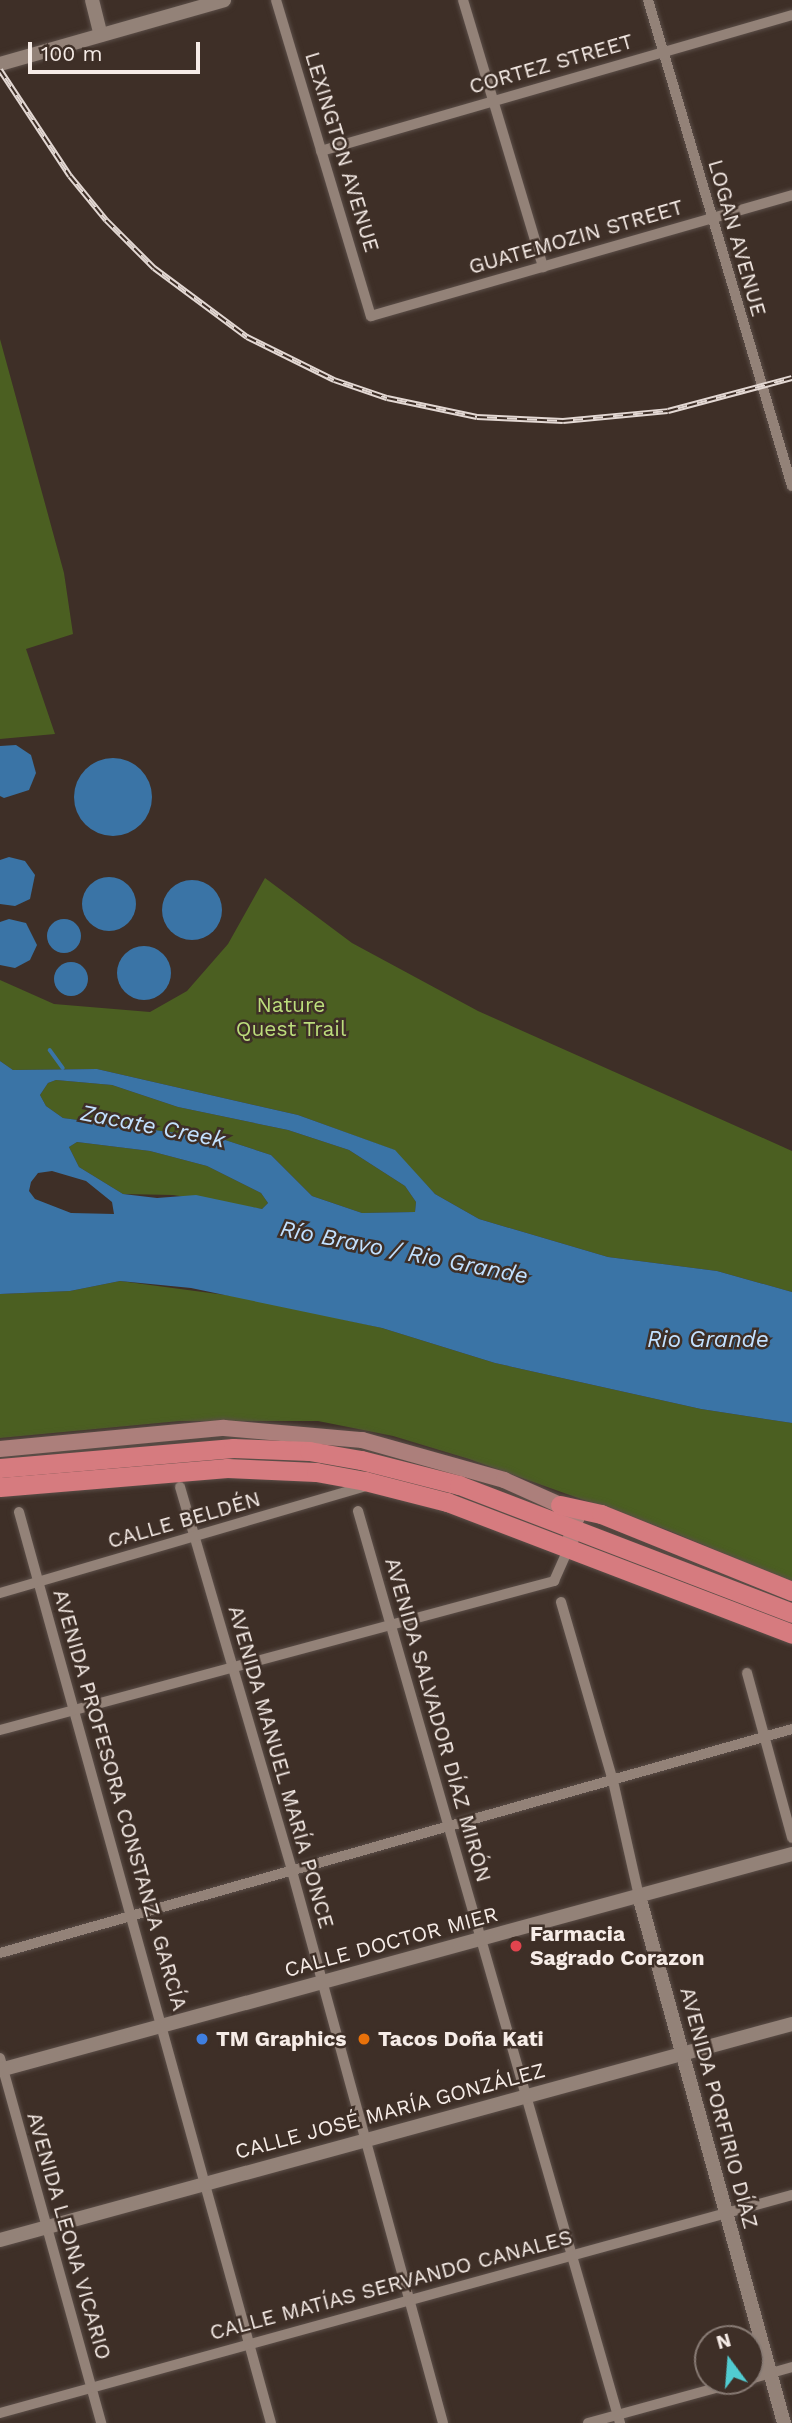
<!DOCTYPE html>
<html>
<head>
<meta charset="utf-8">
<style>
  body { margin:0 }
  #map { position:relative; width:792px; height:2423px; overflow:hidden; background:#3e2f27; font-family:"Work Sans",sans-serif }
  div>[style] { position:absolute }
  .green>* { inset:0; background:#4b5f21 }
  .water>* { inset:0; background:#3a74a6 }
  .round { border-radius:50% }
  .stream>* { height:3.5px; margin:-1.75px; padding:0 1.75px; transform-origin:1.75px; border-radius:1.75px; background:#3a74a6 }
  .roads { filter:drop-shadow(0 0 2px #5b4e48) drop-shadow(0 0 2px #5b4e48) }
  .minor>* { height:10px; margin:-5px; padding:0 5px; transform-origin:5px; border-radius:5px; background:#938278 }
  .tertiary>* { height:14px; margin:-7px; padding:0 7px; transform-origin:7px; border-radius:7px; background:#938278 }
  .secondary>* { height:16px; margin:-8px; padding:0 8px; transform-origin:8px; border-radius:8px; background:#ac7f7b }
  .trunk>* { height:19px; margin:-9.5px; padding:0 9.5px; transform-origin:9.5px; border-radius:9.5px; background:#d67b7f }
  .rail>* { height:6px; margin-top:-3px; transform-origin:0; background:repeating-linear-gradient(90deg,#3e2f27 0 10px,#e3d8d3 0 20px); box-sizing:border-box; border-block:2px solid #e3d8d3 }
  .dots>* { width:19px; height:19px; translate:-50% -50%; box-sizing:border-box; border:4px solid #3e2f27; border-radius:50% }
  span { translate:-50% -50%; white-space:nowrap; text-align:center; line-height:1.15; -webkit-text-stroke:5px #3e2f27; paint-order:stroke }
  .street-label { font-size:21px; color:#f6ece7 }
  .park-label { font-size:21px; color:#bcdd7c }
  .poi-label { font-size:21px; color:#f6ece7; font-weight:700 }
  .left { translate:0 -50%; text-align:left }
  .water-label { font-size:23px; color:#c3e1ff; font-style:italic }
  .north { position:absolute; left:694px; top:2325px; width:70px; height:70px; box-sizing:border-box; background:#3e2f27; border:2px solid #887b74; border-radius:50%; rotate:344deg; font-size:19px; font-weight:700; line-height:28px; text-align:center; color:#f6ece7 }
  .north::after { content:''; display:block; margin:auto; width:24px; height:32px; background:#51ccd1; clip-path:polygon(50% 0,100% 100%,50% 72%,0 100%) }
  .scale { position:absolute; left:28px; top:42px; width:172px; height:32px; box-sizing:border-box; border:4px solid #f6ece7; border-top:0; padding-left:9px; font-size:21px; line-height:24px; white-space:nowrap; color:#f6ece7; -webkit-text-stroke:5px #3e2f27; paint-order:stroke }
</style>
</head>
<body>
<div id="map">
  <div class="green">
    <i style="clip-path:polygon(0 339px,64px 573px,73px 634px,26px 649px,55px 734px,0 739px)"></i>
    <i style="clip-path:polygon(265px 878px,352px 943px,478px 1011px,792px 1151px,792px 1292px,717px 1271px,608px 1257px,479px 1219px,435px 1194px,394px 1150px,298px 1115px,97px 1069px,13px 1070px,0 1061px,0 980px,54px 1004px,150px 1012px,187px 991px,228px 944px)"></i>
    <i style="clip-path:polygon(56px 1080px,112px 1085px,178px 1107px,288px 1130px,349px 1150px,405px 1186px,416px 1202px,415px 1212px,362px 1213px,312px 1196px,271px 1155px,222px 1139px,63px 1118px,46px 1106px,40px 1095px,48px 1083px)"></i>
    <i style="clip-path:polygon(77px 1142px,150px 1151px,207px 1166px,261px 1193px,268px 1203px,262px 1209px,173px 1195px,123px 1194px,79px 1167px,69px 1147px)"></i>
    <i style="clip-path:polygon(120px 1281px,248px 1298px,382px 1328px,495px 1363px,701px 1409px,792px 1423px,792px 1582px,665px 1529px,469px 1459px,393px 1436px,318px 1421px,180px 1421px,0 1438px,0 1294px,70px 1291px)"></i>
  </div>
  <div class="water">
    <i style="clip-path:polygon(16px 745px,31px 755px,36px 773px,29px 790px,4px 798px,0 796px,0 746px)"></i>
    <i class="round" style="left:74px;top:758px;width:78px;height:78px"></i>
    <i style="clip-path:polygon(9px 857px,25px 861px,35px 875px,30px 899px,15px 906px,0 904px,0 860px)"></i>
    <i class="round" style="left:82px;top:877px;width:54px;height:54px"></i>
    <i class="round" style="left:162px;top:880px;width:60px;height:60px"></i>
    <i style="clip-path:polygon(9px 919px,26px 923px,37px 945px,30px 960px,15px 968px,0 965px,0 922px)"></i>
    <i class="round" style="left:47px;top:919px;width:34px;height:34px"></i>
    <i class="round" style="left:117px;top:946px;width:54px;height:54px"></i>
    <i class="round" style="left:54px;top:962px;width:34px;height:34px"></i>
    <i style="clip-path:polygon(evenodd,0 1061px,13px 1070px,97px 1069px,298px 1115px,395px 1150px,435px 1194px,479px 1219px,608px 1257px,717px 1271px,792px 1292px,792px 1423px,701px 1409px,495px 1363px,382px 1328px,191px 1288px,120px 1281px,70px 1291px,0 1294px,0 1061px,56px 1080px,112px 1085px,178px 1107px,288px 1130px,349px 1150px,405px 1186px,416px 1202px,415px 1212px,362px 1213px,312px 1196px,271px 1155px,222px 1139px,63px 1118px,46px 1106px,40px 1095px,48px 1083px,56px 1080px,0 1061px,77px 1142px,150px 1151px,207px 1166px,261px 1193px,268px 1203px,262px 1209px,196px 1195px,157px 1198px,123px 1194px,79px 1167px,69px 1147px,77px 1142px,0 1061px,52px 1171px,86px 1181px,112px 1202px,114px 1214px,71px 1213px,35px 1199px,29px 1191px,31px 1182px,38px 1173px,52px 1171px)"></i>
  </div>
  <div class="stream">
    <i style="left:50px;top:1050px;width:22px;rotate:54deg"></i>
  </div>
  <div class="roads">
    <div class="minor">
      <i style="left:276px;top:0;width:330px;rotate:73.3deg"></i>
      <i style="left:371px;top:316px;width:438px;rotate:-16deg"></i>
      <i style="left:463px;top:0;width:279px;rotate:73.3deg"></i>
      <i style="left:648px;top:0;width:507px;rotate:73.5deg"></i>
      <i style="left:321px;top:151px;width:490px;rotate:-16.1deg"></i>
      <i style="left:180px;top:1487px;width:400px;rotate:73.7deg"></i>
      <i style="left:292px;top:1871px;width:572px;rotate:74.7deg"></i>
      <i style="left:358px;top:1511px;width:949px;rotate:73.97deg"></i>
      <i style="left:19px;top:1512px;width:945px;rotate:74.54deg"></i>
      <i style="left:0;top:1593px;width:385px;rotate:-16.3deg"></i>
      <i style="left:561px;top:1602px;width:186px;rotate:73.8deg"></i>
      <i style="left:613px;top:1781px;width:118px;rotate:77.3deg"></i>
      <i style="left:747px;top:1673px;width:171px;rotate:74.7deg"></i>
      <i style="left:0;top:1730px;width:574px;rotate:-15.05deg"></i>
      <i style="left:554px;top:1581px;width:35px;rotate:-66deg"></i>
      <i style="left:0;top:1953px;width:823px;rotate:-15.79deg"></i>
      <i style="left:0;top:2058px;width:379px;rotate:74.5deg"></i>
      <i style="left:750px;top:2379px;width:44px;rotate:-15.9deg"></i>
      <i style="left:0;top:2413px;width:821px;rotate:-15.39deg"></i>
      <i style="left:588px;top:2423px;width:160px;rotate:-15.3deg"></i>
    </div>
    <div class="tertiary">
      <i style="left:92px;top:0;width:36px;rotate:76deg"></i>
      <i style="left:0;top:64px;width:233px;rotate:-15.9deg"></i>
      <i style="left:639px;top:1896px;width:547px;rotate:74.62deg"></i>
      <i style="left:0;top:2070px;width:821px;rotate:-15.26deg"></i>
      <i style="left:0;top:2240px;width:821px;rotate:-15.26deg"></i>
    </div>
    <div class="secondary">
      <i style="left:0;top:1449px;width:225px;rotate:-5.4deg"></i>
      <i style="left:224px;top:1428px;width:139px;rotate:5deg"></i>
      <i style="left:362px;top:1440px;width:148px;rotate:15.7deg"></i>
      <i style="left:504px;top:1480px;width:61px;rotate:24.1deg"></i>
      <i style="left:560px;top:1505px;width:21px;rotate:39deg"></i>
      <i style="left:576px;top:1518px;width:32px;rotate:104deg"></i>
    </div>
    <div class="trunk">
      <i style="left:0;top:1468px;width:234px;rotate:-4.9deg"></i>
      <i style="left:233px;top:1448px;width:76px;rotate:2.3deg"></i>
      <i style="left:309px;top:1451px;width:53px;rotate:9.8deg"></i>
      <i style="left:361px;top:1460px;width:101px;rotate:14.3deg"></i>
      <i style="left:459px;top:1485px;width:357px;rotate:21deg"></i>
      <i style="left:0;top:1487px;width:228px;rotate:-4.8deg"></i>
      <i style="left:227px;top:1468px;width:89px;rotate:2.6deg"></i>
      <i style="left:316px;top:1472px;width:50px;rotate:10.4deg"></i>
      <i style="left:365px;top:1481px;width:85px;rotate:14.4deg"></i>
      <i style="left:447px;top:1502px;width:369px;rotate:20.9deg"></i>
      <i style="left:560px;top:1505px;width:42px;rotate:12.4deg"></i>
      <i style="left:601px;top:1514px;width:206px;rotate:22deg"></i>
    </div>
  </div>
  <div class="rail">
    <i style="left:0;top:70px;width:127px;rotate:56.6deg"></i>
    <i style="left:70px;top:176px;width:57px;rotate:50.7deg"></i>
    <i style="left:106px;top:220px;width:68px;rotate:45deg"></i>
    <i style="left:154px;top:268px;width:116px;rotate:36.6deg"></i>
    <i style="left:247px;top:337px;width:97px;rotate:26.3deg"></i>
    <i style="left:334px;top:380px;width:56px;rotate:18.8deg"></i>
    <i style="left:387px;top:398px;width:92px;rotate:11.9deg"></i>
    <i style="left:477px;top:417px;width:86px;rotate:2.7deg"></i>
    <i style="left:563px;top:421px;width:105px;rotate:-5.4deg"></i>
    <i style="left:668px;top:411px;width:128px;rotate:-14.9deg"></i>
  </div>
  <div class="dots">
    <i style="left:516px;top:1946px;background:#e0444e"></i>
    <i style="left:202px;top:2039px;background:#3f7fe0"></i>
    <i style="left:364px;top:2039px;background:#e8710a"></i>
  </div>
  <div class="street-label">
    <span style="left:551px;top:64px;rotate:-16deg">CORTEZ STREET</span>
    <span style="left:342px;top:152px;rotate:73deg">LEXINGTON AVENUE</span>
    <span style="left:576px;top:237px;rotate:-16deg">GUATEMOZIN STREET</span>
    <span style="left:737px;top:238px;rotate:74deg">LOGAN AVENUE</span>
    <span style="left:184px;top:1520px;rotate:-16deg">CALLE BELDÉN</span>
    <span style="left:438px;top:1720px;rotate:74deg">AVENIDA SALVADOR DÍAZ MIRÓN</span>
    <span style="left:281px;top:1767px;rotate:74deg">AVENIDA MANUEL MARÍA PONCE</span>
    <span style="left:120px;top:1800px;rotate:74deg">AVENIDA PROFESORA CONSTANZA GARCÍA</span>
    <span style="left:391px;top:1942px;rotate:-15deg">CALLE DOCTOR MIER</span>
    <span style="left:719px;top:2108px;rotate:75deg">AVENIDA PORFIRIO DÍAZ</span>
    <span style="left:390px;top:2111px;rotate:-15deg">CALLE JOSÉ MARÍA GONZÁLEZ</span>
    <span style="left:69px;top:2236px;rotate:74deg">AVENIDA LEONA VICARIO</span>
    <span style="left:391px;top:2285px;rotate:-15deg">CALLE MATÍAS SERVANDO CANALES</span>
  </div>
  <div class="park-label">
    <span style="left:291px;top:1017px">Nature<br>Quest Trail</span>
  </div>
  <div class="poi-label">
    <span class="left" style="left:530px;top:1946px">Farmacia<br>Sagrado Corazon</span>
    <span class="left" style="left:216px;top:2039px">TM Graphics</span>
    <span class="left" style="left:378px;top:2039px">Tacos Doña Kati</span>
  </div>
  <div class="water-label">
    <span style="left:153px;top:1127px;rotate:11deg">Zacate Creek</span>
    <span style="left:404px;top:1253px;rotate:11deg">Río Bravo / Rio Grande</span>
    <span style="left:708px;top:1340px">Rio Grande</span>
  </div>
  <div class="north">N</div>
  <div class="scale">100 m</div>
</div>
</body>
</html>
